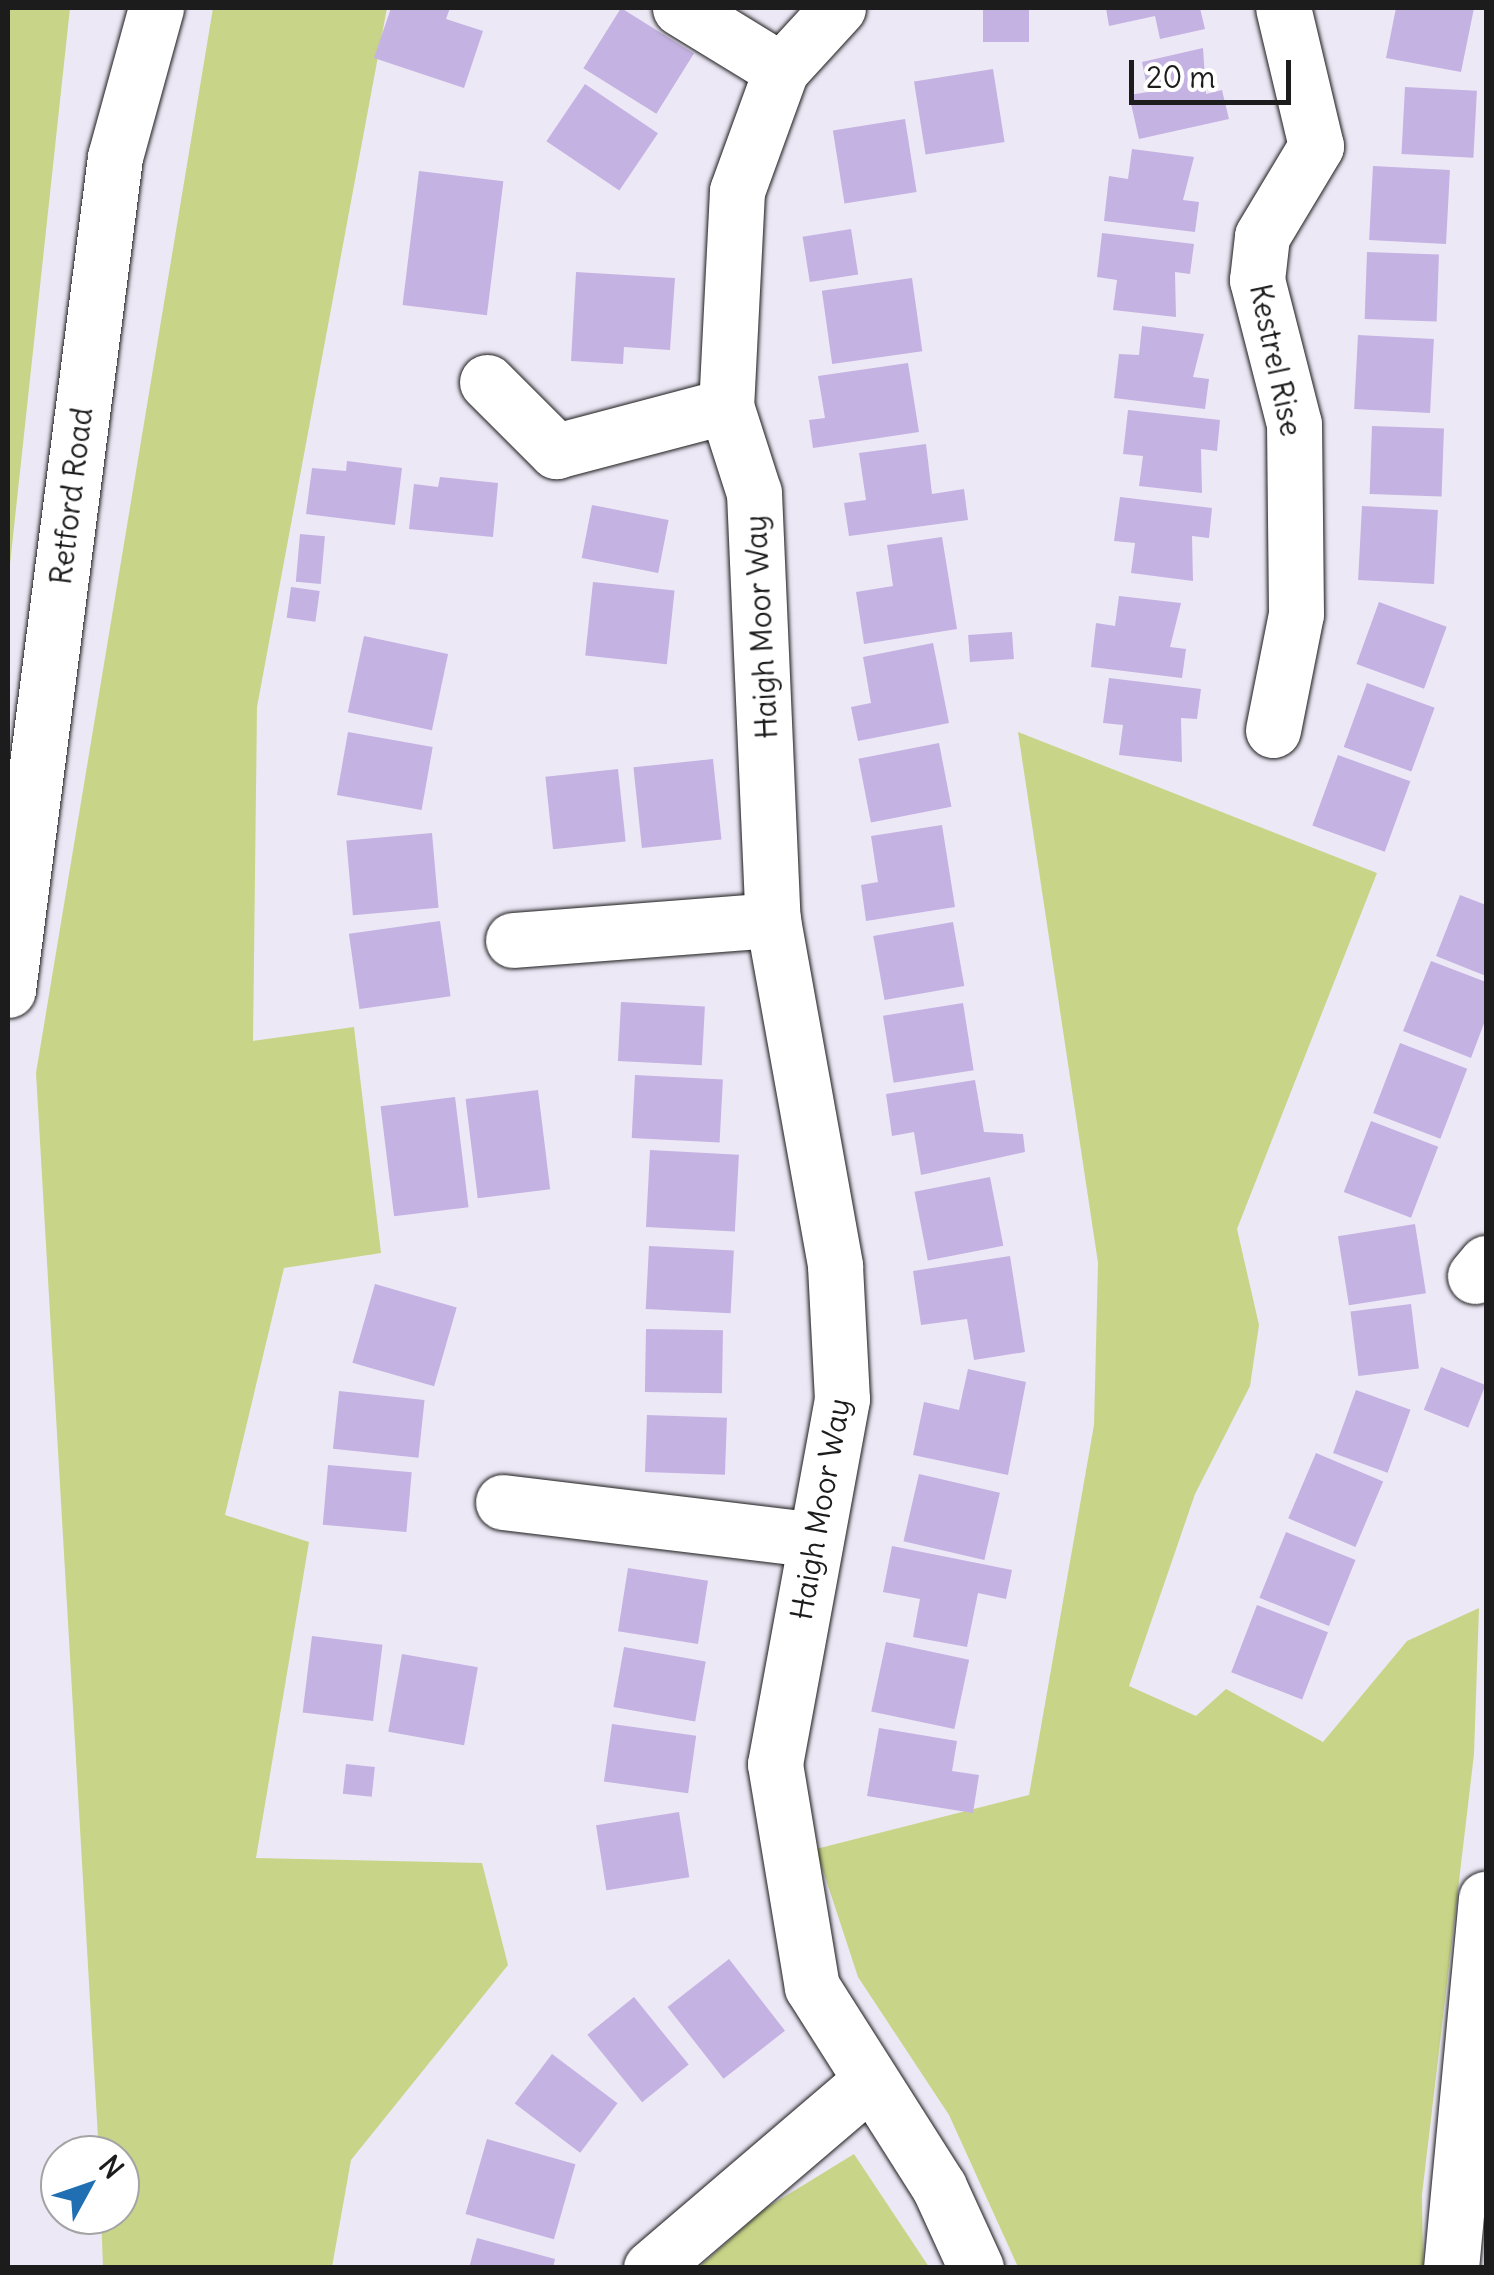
<!DOCTYPE html>
<html>
<head>
<meta charset="utf-8">
<style>
  body { margin:0 }
  #map { position:relative; width:1494px; height:2275px; overflow:hidden; background:#ede8f6; font-family:Delius,sans-serif }
  div>[style] { position:absolute }
  .green>* { inset:0; background:#c8d588 }
  .building>* { inset:0; background:#c4b2e2; transform-origin:0 0 }
  .roads { filter:drop-shadow(0 0 2px #1c1c1c) drop-shadow(0 0 2px #1c1c1c) }
  .street>* { height:55px; margin:-27.5px; padding:0 27.5px; transform-origin:27.5px; border-radius:27.5px; background:#fff }
  .secondary>* { height:55px; margin:-27.5px; padding:0 27.5px; transform-origin:27.5px; border-radius:27.5px; background:#fff }
  span { translate:-50% -50%; white-space:nowrap; text-align:center; line-height:1.15; -webkit-text-stroke:10px #fff; paint-order:stroke }
  .street-label { font-size:30px; color:#1c1c1c }
  .frame { position:absolute; inset:0; border:10px solid #1c1c1c; pointer-events:none }
  .north { position:absolute; left:40px; top:2135px; width:100px; height:100px; box-sizing:border-box; background:#fff; border:2px solid #a4a4a4; border-radius:50%; rotate:50deg; font-size:28px; font-weight:700; line-height:40px; text-align:center; color:#1c1c1c }
  .north::after { content:''; display:block; margin:auto; width:35px; height:45px; background:#1f6fb2; clip-path:polygon(50% 0,100% 100%,50% 72%,0 100%) }
  .scale { position:absolute; left:1129px; top:60px; width:162px; height:45px; box-sizing:border-box; border:5px solid #1c1c1c; border-top:0; padding-left:12px; font-size:30px; line-height:35px; white-space:nowrap; color:#1c1c1c; -webkit-text-stroke:8px #fff; paint-order:stroke }
</style>
</head>
<body>
<div id="map">
  <div class="green">
    <i style="clip-path:polygon(8px 8px,70px 8px,8px 583px)"></i>
    <i style="clip-path:polygon(213px 8px,387px 8px,257px 707px,253px 1041px,354px 1027px,381px 1253px,284px 1268px,225px 1515px,309px 1542px,256px 1858px,482px 1863px,508px 1965px,351px 2160px,332px 2267px,103px 2267px,101px 2215px,120px 2215px,120px 2155px,99px 2155px,36px 1073px)"></i>
    <i style="clip-path:polygon(1018px 732px,1377px 873px,1237px 1229px,1259px 1325px,1250px 1386px,1195px 1494px,1129px 1686px,1196px 1716px,1226px 1689px,1323px 1742px,1407px 1641px,1479px 1608px,1474px 1754px,1422px 2195px,1423px 2267px,1018px 2267px,949px 2115px,858px 1977px,816px 1849px,1029px 1795px,1094px 1425px,1098px 1263px)"></i>
    <i style="clip-path:polygon(854px 2154px,929px 2267px,699px 2267px,766px 2208px)"></i>
  </div>
  <div class="building">
    <i style="clip-path:polygon(391px 8px,450px 8px,446px 19px,483px 31px,464px 88px,374px 58px)"></i>
    <i style="left:621px;top:8px;width:86px;height:71px;rotate:32deg"></i>
    <i style="left:983px;top:8px;width:46px;height:34px"></i>
    <i style="clip-path:polygon(1106px 8px,1200px 8px,1205px 29px,1160px 39px,1155px 16px,1109px 26px)"></i>
    <i style="clip-path:polygon(1396px 8px,1474px 8px,1461px 72px,1386px 58px)"></i>
    <i style="clip-path:polygon(1203px 48px,1206px 94px,1222px 90px,1229px 119px,1139px 139px,1129px 95px,1148px 92px,1142px 62px)"></i>
    <i style="left:993px;top:69px;width:74px;height:80px;rotate:81deg"></i>
    <i style="left:585px;top:84px;width:88px;height:69px;rotate:34deg"></i>
    <i style="left:1405px;top:87px;width:72px;height:67px;rotate:3deg"></i>
    <i style="left:905px;top:119px;width:74px;height:73px;rotate:81deg"></i>
    <i style="clip-path:polygon(1132px 149px,1194px 157px,1183px 200px,1199px 202px,1195px 232px,1104px 221px,1109px 176px,1128px 179px)"></i>
    <i style="left:1373px;top:166px;width:77px;height:74px;rotate:3deg"></i>
    <i style="left:419px;top:171px;width:85px;height:135px;rotate:7deg"></i>
    <i style="left:851px;top:229px;width:46px;height:49px;rotate:81deg"></i>
    <i style="clip-path:polygon(1102px 233px,1194px 244px,1190px 274px,1175px 272px,1176px 317px,1113px 310px,1117px 280px,1097px 277px)"></i>
    <i style="left:1367px;top:252px;width:72px;height:67px;rotate:2deg"></i>
    <i style="clip-path:polygon(576px 272px,675px 278px,670px 350px,624px 347px,623px 364px,571px 361px)"></i>
    <i style="left:912px;top:278px;width:74px;height:91px;rotate:82deg"></i>
    <i style="clip-path:polygon(1142px 326px,1204px 334px,1193px 377px,1209px 379px,1205px 409px,1114px 398px,1119px 354px,1139px 355px)"></i>
    <i style="left:1358px;top:335px;width:76px;height:74px;rotate:3deg"></i>
    <i style="clip-path:polygon(908px 363px,919px 432px,813px 448px,809px 420px,825px 418px,818px 376px)"></i>
    <i style="clip-path:polygon(1128px 410px,1220px 420px,1217px 451px,1201px 449px,1202px 493px,1139px 486px,1143px 456px,1123px 454px)"></i>
    <i style="left:1372px;top:426px;width:72px;height:68px;rotate:2deg"></i>
    <i style="clip-path:polygon(926px 444px,932px 494px,964px 489px,968px 520px,849px 536px,844px 503px,866px 500px,859px 453px)"></i>
    <i style="clip-path:polygon(347px 461px,402px 468px,395px 525px,306px 514px,312px 468px,346px 471px)"></i>
    <i style="clip-path:polygon(440px 477px,498px 483px,493px 537px,409px 529px,414px 484px,438px 487px)"></i>
    <i style="clip-path:polygon(1120px 497px,1212px 508px,1209px 538px,1192px 536px,1193px 581px,1131px 573px,1135px 543px,1114px 541px)"></i>
    <i style="left:592px;top:505px;width:78px;height:54px;rotate:11deg"></i>
    <i style="left:1362px;top:506px;width:76px;height:74px;rotate:3deg"></i>
    <i style="left:300px;top:534px;width:25px;height:48px;rotate:5deg"></i>
    <i style="clip-path:polygon(942px 537px,957px 629px,864px 644px,856px 592px,893px 586px,887px 545px)"></i>
    <i style="left:593px;top:582px;width:82px;height:74px;rotate:6deg"></i>
    <i style="left:291px;top:587px;width:29px;height:31px;rotate:8deg"></i>
    <i style="clip-path:polygon(1119px 596px,1181px 603px,1170px 647px,1186px 649px,1182px 678px,1091px 667px,1096px 623px,1115px 626px)"></i>
    <i style="left:1379px;top:602px;width:72px;height:66px;rotate:20deg"></i>
    <i style="left:1012px;top:632px;width:27px;height:44px;rotate:86deg"></i>
    <i style="left:364px;top:636px;width:86px;height:78px;rotate:12deg"></i>
    <i style="clip-path:polygon(933px 643px,949px 723px,858px 741px,851px 707px,871px 703px,863px 657px)"></i>
    <i style="clip-path:polygon(1109px 678px,1201px 689px,1197px 719px,1181px 718px,1182px 762px,1119px 755px,1123px 725px,1103px 723px)"></i>
    <i style="left:1367px;top:683px;width:72px;height:68px;rotate:20deg"></i>
    <i style="left:348px;top:732px;width:86px;height:64px;rotate:10deg"></i>
    <i style="left:939px;top:743px;width:65px;height:82px;rotate:79deg"></i>
    <i style="left:1338px;top:755px;width:77px;height:75px;rotate:20deg"></i>
    <i style="left:713px;top:759px;width:81px;height:80px;rotate:84deg"></i>
    <i style="left:618px;top:769px;width:73px;height:73px;rotate:84deg"></i>
    <i style="clip-path:polygon(942px 825px,955px 907px,866px 921px,861px 885px,878px 882px,871px 836px)"></i>
    <i style="left:432px;top:833px;width:75px;height:86px;rotate:85deg"></i>
    <i style="clip-path:polygon(1460px 895px,1486px 905px,1486px 976px,1436px 956px)"></i>
    <i style="left:440px;top:921px;width:76px;height:92px;rotate:82deg"></i>
    <i style="left:953px;top:922px;width:65px;height:81px;rotate:80deg"></i>
    <i style="clip-path:polygon(1431px 961px,1486px 982px,1486px 1018px,1471px 1058px,1403px 1031px)"></i>
    <i style="left:621px;top:1002px;width:84px;height:59px;rotate:3deg"></i>
    <i style="left:963px;top:1003px;width:68px;height:81px;rotate:81deg"></i>
    <i style="left:1400px;top:1043px;width:72px;height:75px;rotate:21deg"></i>
    <i style="left:635px;top:1075px;width:88px;height:63px;rotate:3deg"></i>
    <i style="clip-path:polygon(975px 1080px,984px 1132px,1023px 1134px,1025px 1152px,921px 1175px,914px 1132px,892px 1136px,886px 1094px)"></i>
    <i style="left:538px;top:1090px;width:100px;height:73px;rotate:83deg"></i>
    <i style="left:455px;top:1097px;width:111px;height:75px;rotate:83deg"></i>
    <i style="left:1371px;top:1121px;width:72px;height:76px;rotate:21deg"></i>
    <i style="left:650px;top:1150px;width:89px;height:77px;rotate:3deg"></i>
    <i style="left:990px;top:1177px;width:70px;height:77px;rotate:79deg"></i>
    <i style="left:1415px;top:1224px;width:70px;height:78px;rotate:81deg"></i>
    <i style="left:649px;top:1246px;width:85px;height:63px;rotate:3deg"></i>
    <i style="clip-path:polygon(1010px 1256px,1025px 1352px,974px 1360px,967px 1319px,921px 1325px,913px 1271px)"></i>
    <i style="left:375px;top:1284px;width:85px;height:82px;rotate:16deg"></i>
    <i style="left:1411px;top:1304px;width:65px;height:61px;rotate:83deg"></i>
    <i style="left:646px;top:1329px;width:77px;height:63px;rotate:1deg"></i>
    <i style="left:1441px;top:1367px;width:48px;height:46px;rotate:22deg"></i>
    <i style="clip-path:polygon(968px 1369px,1026px 1382px,1008px 1475px,913px 1455px,924px 1402px,959px 1410px)"></i>
    <i style="left:1356px;top:1390px;width:58px;height:67px;rotate:20deg"></i>
    <i style="left:339px;top:1391px;width:86px;height:58px;rotate:6deg"></i>
    <i style="left:647px;top:1415px;width:80px;height:57px;rotate:2deg"></i>
    <i style="left:1316px;top:1453px;width:73px;height:71px;rotate:23deg"></i>
    <i style="left:328px;top:1465px;width:84px;height:60px;rotate:5deg"></i>
    <i style="left:919px;top:1474px;width:83px;height:69px;rotate:13deg"></i>
    <i style="left:1286px;top:1532px;width:75px;height:71px;rotate:22deg"></i>
    <i style="clip-path:polygon(892px 1546px,1012px 1570px,1006px 1599px,978px 1593px,967px 1647px,913px 1637px,920px 1599px,883px 1592px)"></i>
    <i style="left:628px;top:1568px;width:81px;height:64px;rotate:9deg"></i>
    <i style="left:1257px;top:1605px;width:76px;height:72px;rotate:21deg"></i>
    <i style="left:312px;top:1636px;width:71px;height:77px;rotate:7deg"></i>
    <i style="left:886px;top:1642px;width:85px;height:71px;rotate:12deg"></i>
    <i style="left:624px;top:1647px;width:83px;height:61px;rotate:10deg"></i>
    <i style="left:402px;top:1654px;width:77px;height:79px;rotate:10deg"></i>
    <i style="left:612px;top:1724px;width:85px;height:58px;rotate:8deg"></i>
    <i style="clip-path:polygon(879px 1728px,957px 1741px,952px 1771px,979px 1775px,973px 1813px,867px 1796px)"></i>
    <i style="left:346px;top:1764px;width:29px;height:30px;rotate:6deg"></i>
    <i style="left:679px;top:1812px;width:66px;height:84px;rotate:81deg"></i>
    <i style="left:729px;top:1959px;width:91px;height:78px;rotate:52deg"></i>
    <i style="left:634px;top:1997px;width:87px;height:60px;rotate:51deg"></i>
    <i style="left:552px;top:2054px;width:82px;height:62px;rotate:37deg"></i>
    <i style="left:487px;top:2139px;width:92px;height:78px;rotate:16deg"></i>
    <i style="clip-path:polygon(477px 2238px,555px 2259px,553px 2268px,469px 2268px)"></i>
  </div>
  <div class="roads">
    <div class="street">
      <i style="left:680px;top:8px;width:119px;rotate:31.5deg"></i>
      <i style="left:838px;top:8px;width:84px;rotate:132.6deg"></i>
      <i style="left:781px;top:70px;width:129px;rotate:110deg"></i>
      <i style="left:737px;top:191px;width:215px;rotate:92.9deg"></i>
      <i style="left:726px;top:406px;width:91px;rotate:72.2deg"></i>
      <i style="left:754px;top:493px;width:427px;rotate:87.5deg"></i>
      <i style="left:773px;top:920px;width:352px;rotate:79.8deg"></i>
      <i style="left:835px;top:1266px;width:133px;rotate:87deg"></i>
      <i style="left:842px;top:1399px;width:371px;rotate:100.4deg"></i>
      <i style="left:775px;top:1764px;width:226px;rotate:80.6deg"></i>
      <i style="left:812px;top:1987px;width:237px;rotate:57.6deg"></i>
      <i style="left:939px;top:2187px;width:89px;rotate:65.4deg"></i>
      <i style="left:487px;top:382px;width:98px;rotate:45deg"></i>
      <i style="left:556px;top:451px;width:176px;rotate:-14.8deg"></i>
      <i style="left:1273px;top:730px;width:118px;rotate:-78.8deg"></i>
      <i style="left:1296px;top:614px;width:190px;rotate:-90.6deg"></i>
      <i style="left:1294px;top:424px;width:149px;rotate:-104.4deg"></i>
      <i style="left:1257px;top:280px;width:44px;rotate:-83.5deg"></i>
      <i style="left:1262px;top:236px;width:105px;rotate:-59deg"></i>
      <i style="left:1316px;top:146px;width:142px;rotate:-103.4deg"></i>
      <i style="left:513px;top:940px;width:261px;rotate:-4.4deg"></i>
      <i style="left:1475px;top:1276px;width:17px;rotate:-50deg"></i>
      <i style="left:503px;top:1502px;width:314px;rotate:6.9deg"></i>
      <i style="left:651px;top:2268px;width:282px;rotate:-40.5deg"></i>
      <i style="left:1451px;top:2268px;width:371px;rotate:-84.6deg"></i>
    </div>
    <div class="secondary">
      <i style="left:8px;top:990px;width:840px;rotate:-82.68deg"></i>
      <i style="left:115px;top:157px;width:155px;rotate:-74.6deg"></i>
    </div>
  </div>
  <div class="street-label">
    <span style="left:1276px;top:360px;rotate:78deg">Kestrel Rise</span>
    <span style="left:71px;top:496px;rotate:-83deg">Retford Road</span>
    <span style="left:761px;top:627px;rotate:-93deg">Haigh Moor Way</span>
    <span style="left:820px;top:1509px;rotate:-80deg">Haigh Moor Way</span>
  </div>
  <div class="frame"></div>
  <div class="north">N</div>
  <div class="scale">20 m</div>
</div>
</body>
</html>
